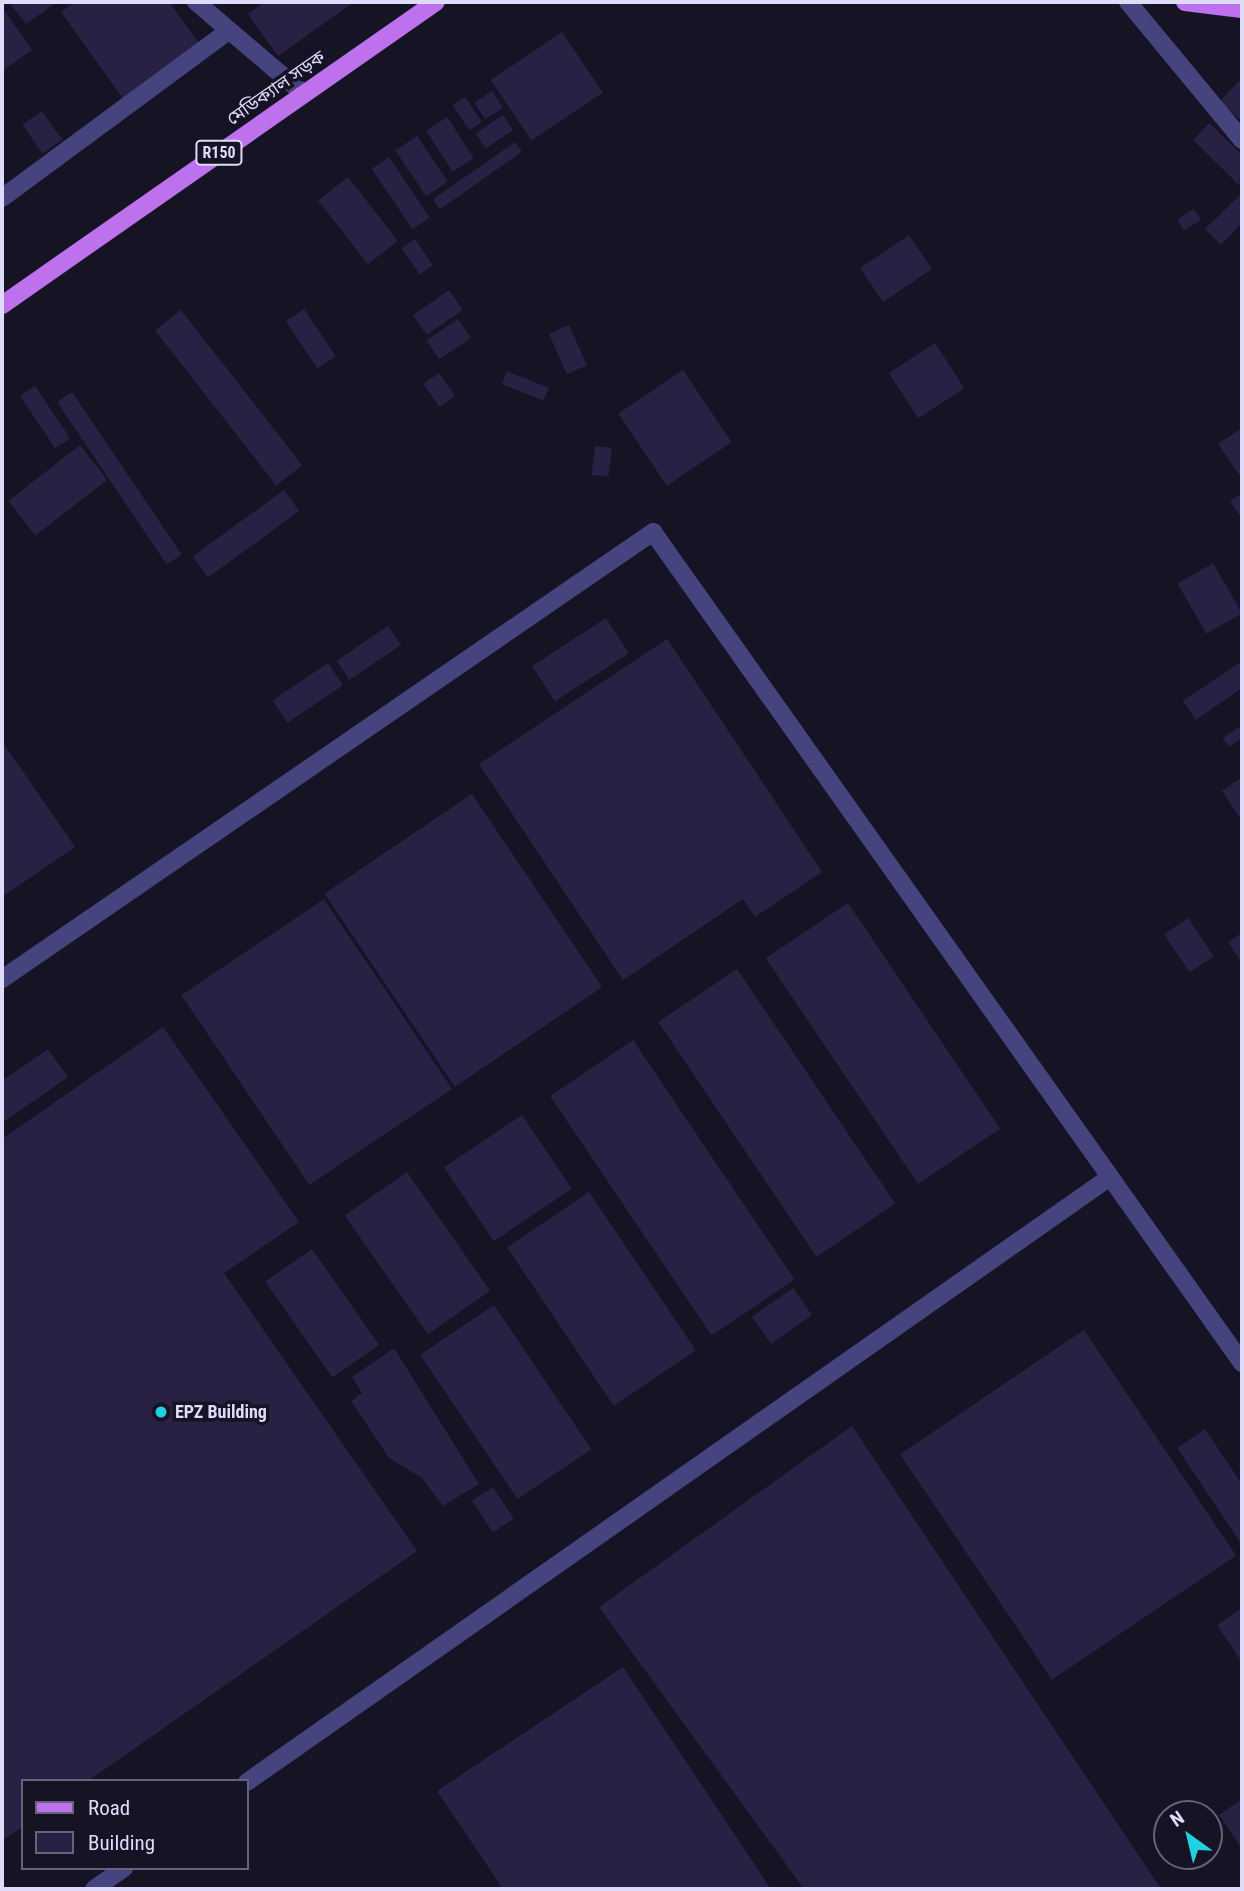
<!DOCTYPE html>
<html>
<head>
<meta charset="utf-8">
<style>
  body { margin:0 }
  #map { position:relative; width:1244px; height:1891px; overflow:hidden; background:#161325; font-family:"Roboto Condensed","Noto Sans Bengali",sans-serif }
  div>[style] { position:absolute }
  .building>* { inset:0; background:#282144; transform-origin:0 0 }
  .minor>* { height:18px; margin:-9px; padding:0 9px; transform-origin:9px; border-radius:9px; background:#46447e }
  .major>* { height:18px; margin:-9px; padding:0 9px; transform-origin:9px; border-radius:9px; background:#bd71ec }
  .dots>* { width:19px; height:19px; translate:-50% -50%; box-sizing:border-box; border:4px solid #161325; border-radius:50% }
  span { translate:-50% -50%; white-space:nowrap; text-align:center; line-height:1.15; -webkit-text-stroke:7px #161325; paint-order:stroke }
  .shield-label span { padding:2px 5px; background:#161325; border:2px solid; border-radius:5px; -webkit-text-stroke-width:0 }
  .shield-label { font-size:16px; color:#dfdcfa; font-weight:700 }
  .street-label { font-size:18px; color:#dfdcfa }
  .poi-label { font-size:18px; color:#dfdcfa; font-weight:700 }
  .left { translate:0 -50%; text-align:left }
  .frame { position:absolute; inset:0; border:4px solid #dfdcfa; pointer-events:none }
  .legend { position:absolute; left:21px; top:1779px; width:228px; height:91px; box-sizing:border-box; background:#161325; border:2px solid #66637a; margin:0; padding:9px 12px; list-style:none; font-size:21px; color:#dfdcfa }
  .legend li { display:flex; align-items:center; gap:14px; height:35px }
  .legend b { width:35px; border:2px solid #66637a }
  .north { position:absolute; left:1153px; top:1800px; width:70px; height:70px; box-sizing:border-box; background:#161325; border:2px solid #66637a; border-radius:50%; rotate:326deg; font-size:19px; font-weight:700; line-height:28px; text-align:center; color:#dfdcfa }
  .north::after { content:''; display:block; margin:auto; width:24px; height:32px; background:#21d0e1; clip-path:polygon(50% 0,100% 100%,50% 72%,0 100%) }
</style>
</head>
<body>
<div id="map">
  <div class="building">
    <i style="clip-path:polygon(9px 2px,57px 2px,26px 24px)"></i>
    <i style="clip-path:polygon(75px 2px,169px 2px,201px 46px,124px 100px,61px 12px)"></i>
    <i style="clip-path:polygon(265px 2px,354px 2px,278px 56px,248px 14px)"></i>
    <i style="clip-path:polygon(2px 7px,32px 50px,2px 71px)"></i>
    <i style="left:562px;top:32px;width:73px;height:86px;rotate:56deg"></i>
    <i style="clip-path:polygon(1239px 81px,1242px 84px,1242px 122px,1220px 101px)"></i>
    <i style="left:492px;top:91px;width:20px;height:21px;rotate:57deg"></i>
    <i style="left:465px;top:97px;width:30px;height:15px;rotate:56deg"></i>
    <i style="left:42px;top:111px;width:35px;height:24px;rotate:55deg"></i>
    <i style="left:503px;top:115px;width:18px;height:33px;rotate:56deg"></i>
    <i style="left:447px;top:117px;width:49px;height:25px;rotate:57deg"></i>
    <i style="clip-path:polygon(1209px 123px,1242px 155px,1239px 185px,1193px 140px)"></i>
    <i style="left:417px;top:136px;width:55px;height:26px;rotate:56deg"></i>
    <i style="left:515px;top:142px;width:12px;height:100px;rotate:55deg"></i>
    <i style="left:389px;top:157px;width:73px;height:21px;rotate:56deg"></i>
    <i style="left:348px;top:177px;width:81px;height:38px;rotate:52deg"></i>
    <i style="clip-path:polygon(1242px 193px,1242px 223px,1221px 245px,1205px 229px)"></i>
    <i style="left:1194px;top:209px;width:13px;height:20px;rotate:58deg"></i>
    <i style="left:909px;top:235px;width:41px;height:59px;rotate:56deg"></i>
    <i style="left:415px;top:239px;width:32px;height:16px;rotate:56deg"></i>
    <i style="left:449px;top:290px;width:24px;height:44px;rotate:55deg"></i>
    <i style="left:304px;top:309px;width:57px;height:22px;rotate:56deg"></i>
    <i style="left:181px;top:310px;width:197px;height:33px;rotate:52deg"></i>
    <i style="left:458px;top:319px;width:23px;height:38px;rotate:56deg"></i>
    <i style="left:569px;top:325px;width:44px;height:22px;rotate:66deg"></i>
    <i style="left:935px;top:343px;width:54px;height:55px;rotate:57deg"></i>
    <i style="left:683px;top:370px;width:87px;height:78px;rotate:56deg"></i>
    <i style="left:507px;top:371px;width:45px;height:14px;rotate:22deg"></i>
    <i style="left:439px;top:373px;width:28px;height:19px;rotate:55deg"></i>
    <i style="left:35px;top:386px;width:63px;height:18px;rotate:56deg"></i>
    <i style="left:72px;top:392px;width:196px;height:18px;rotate:56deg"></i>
    <i style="clip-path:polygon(1242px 428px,1242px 479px,1218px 444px)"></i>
    <i style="left:80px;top:445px;width:44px;height:91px;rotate:52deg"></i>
    <i style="left:595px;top:446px;width:17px;height:29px;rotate:7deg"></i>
    <i style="left:284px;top:490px;width:26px;height:113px;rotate:54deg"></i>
    <i style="clip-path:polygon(1242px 493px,1242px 519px,1230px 501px)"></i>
    <i style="left:1213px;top:563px;width:58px;height:41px;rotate:60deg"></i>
    <i style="left:606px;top:618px;width:42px;height:88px;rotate:57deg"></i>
    <i style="left:388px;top:626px;width:23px;height:62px;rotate:56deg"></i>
    <i style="clip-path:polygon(667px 639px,822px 872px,755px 917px,743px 899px,623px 980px,479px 764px)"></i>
    <i style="clip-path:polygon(1242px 661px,1242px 688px,1196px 720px,1183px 701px)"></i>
    <i style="left:328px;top:663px;width:27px;height:67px;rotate:56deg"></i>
    <i style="clip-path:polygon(1239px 727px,1242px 738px,1229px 747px,1223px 738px)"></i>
    <i style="clip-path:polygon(2px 741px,75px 847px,2px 897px)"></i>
    <i style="clip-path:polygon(1242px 777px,1242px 821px,1222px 791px)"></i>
    <i style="left:472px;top:794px;width:233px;height:178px;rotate:56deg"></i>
    <i style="left:324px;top:899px;width:229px;height:172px;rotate:56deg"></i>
    <i style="left:848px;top:903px;width:272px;height:99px;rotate:56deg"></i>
    <i style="left:1188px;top:918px;width:46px;height:29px;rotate:56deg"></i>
    <i style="clip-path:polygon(1242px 933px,1242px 959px,1240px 960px,1228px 942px)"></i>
    <i style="left:737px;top:969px;width:283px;height:95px;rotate:56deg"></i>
    <i style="clip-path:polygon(163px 1027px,299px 1222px,224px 1273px,417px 1551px,88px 1781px,23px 1781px,23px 1826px,2px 1841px,2px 1139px)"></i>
    <i style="left:633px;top:1040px;width:289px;height:100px;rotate:56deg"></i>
    <i style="clip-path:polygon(48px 1049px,68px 1077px,2px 1123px,2px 1081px)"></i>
    <i style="left:522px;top:1115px;width:89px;height:94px;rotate:56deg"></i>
    <i style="left:407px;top:1172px;width:145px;height:76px;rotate:55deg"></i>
    <i style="left:589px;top:1192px;width:191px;height:99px;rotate:56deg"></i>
    <i style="left:312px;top:1249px;width:117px;height:57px;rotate:55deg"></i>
    <i style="left:793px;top:1288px;width:33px;height:50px;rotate:55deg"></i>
    <i style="left:494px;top:1305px;width:174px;height:89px;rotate:56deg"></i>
    <i style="left:1084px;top:1330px;width:272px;height:222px;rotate:56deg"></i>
    <i style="clip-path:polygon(394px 1348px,479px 1484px,443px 1506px,422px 1478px,389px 1458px,351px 1401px,362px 1393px,352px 1377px)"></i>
    <i style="clip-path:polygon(852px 1426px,1161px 1889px,804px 1889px,599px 1607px)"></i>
    <i style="clip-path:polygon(1205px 1429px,1242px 1484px,1242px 1545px,1177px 1448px)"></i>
    <i style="left:493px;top:1487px;width:38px;height:25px;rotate:57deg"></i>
    <i style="clip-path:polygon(1242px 1608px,1242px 1662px,1217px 1625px)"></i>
    <i style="clip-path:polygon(623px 1667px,771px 1889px,503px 1889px,437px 1791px)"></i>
    <i style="clip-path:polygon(1242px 1799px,1242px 1849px,1219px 1815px)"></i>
  </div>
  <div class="minor">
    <i style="left:196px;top:2px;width:142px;rotate:40.4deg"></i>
    <i style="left:1128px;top:2px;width:179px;rotate:50.4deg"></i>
    <i style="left:2px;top:198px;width:280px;rotate:-36.4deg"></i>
    <i style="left:2px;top:979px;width:790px;rotate:-34.47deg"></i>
    <i style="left:653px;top:532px;width:1019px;rotate:54.67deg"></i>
    <i style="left:247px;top:1782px;width:1054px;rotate:-35.03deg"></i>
    <i style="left:94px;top:1889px;width:37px;rotate:-35deg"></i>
  </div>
  <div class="major">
    <i style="left:1185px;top:2px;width:57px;rotate:7deg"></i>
    <i style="left:2px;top:305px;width:529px;rotate:-34.92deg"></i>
  </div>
  <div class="dots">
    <i style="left:161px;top:1412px;background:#21d0e1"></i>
  </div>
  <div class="shield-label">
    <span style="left:219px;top:153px">R150</span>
  </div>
  <div class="street-label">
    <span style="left:276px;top:88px;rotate:-35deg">মেডিক্যাল সড়ক</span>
  </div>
  <div class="poi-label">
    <span class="left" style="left:175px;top:1412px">EPZ Building</span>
  </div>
  <div class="frame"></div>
  <ul class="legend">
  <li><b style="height:9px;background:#bd71ec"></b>Road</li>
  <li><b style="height:19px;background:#282144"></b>Building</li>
  </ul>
  <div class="north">N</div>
</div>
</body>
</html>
